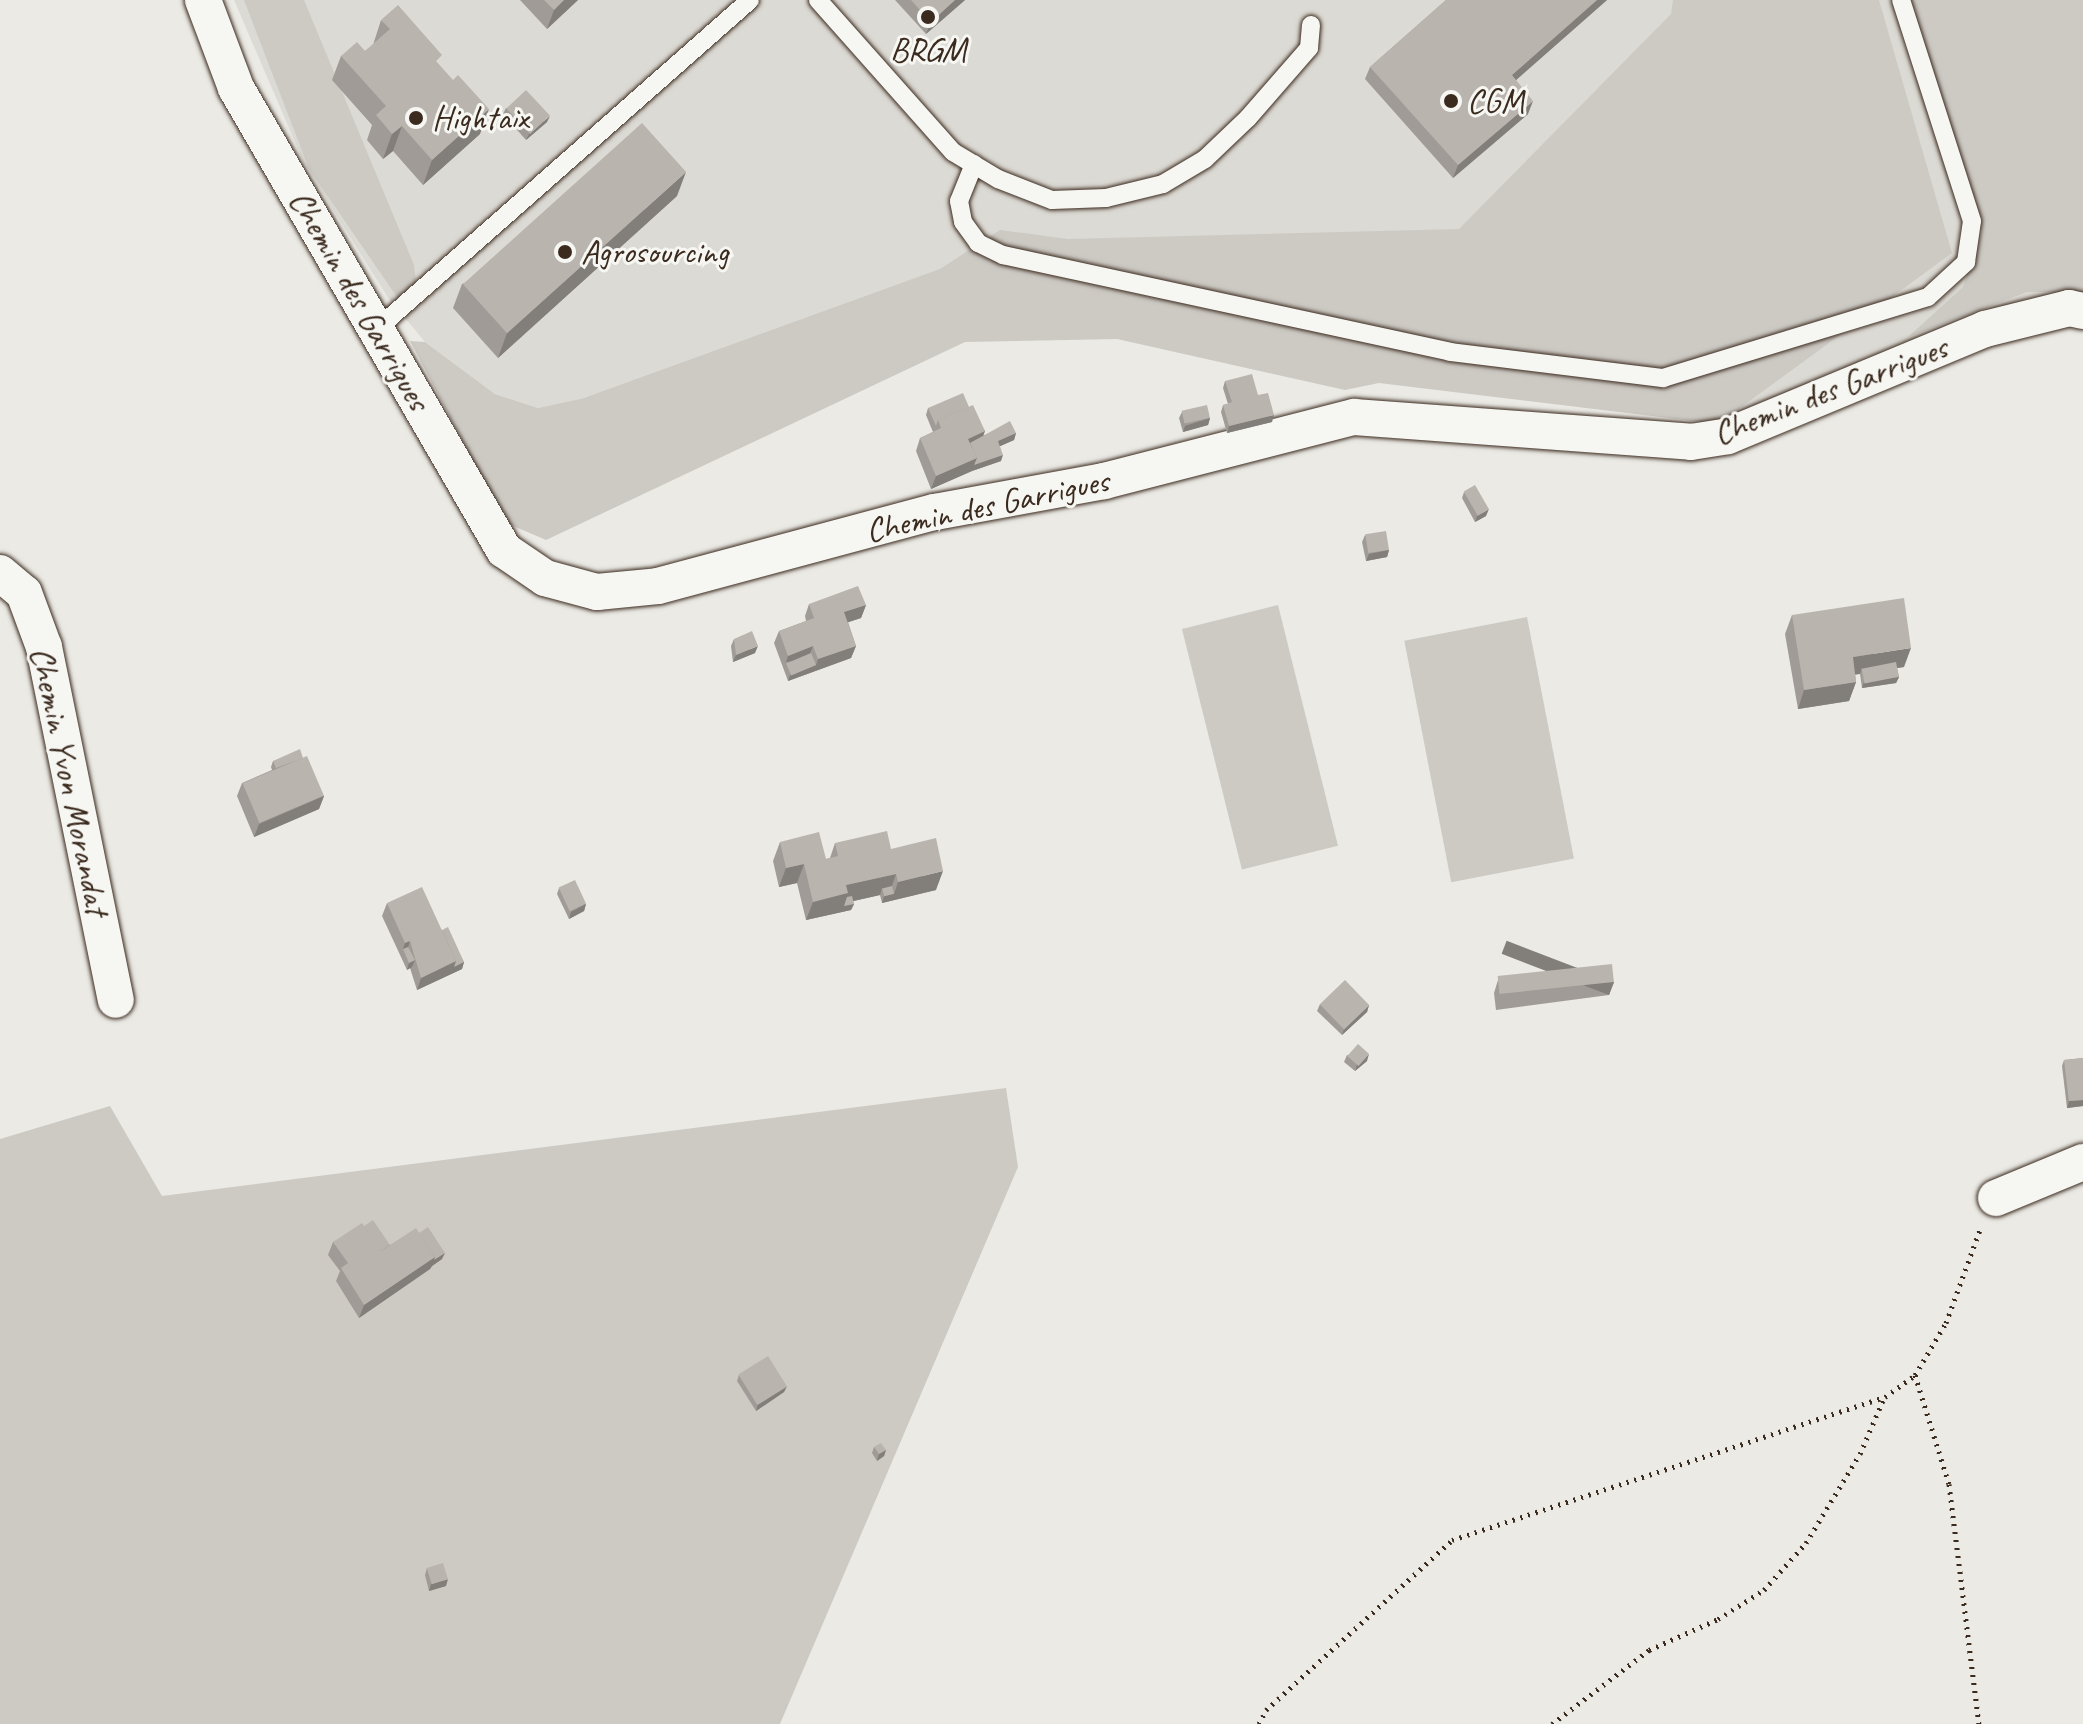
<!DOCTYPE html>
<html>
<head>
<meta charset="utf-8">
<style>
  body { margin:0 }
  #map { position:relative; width:2083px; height:1724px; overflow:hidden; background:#ebeae5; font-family:Caveat,sans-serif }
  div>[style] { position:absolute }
  .built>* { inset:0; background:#dcdad4 }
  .green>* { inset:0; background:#cdcac4; transform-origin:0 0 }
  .path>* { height:5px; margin-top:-2.5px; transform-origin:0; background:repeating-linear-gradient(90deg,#3b2a1e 0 2px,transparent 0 8px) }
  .roads { filter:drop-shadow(0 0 2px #3b2a1e) drop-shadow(0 0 2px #3b2a1e) }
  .service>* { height:18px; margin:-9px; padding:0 9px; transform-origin:9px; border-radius:9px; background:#f6f6f2 }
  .minor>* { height:36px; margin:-18px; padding:0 18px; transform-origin:18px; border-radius:18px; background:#f6f6f2 }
  .wall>* { inset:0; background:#a09b96 }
  .shaded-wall>* { inset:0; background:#827e7a; transform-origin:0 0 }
  .building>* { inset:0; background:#bab4ae; transform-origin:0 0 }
  .dots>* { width:22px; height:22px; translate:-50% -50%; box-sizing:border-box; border:4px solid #f6f6f2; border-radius:50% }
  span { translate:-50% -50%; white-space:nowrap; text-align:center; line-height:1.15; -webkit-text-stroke:6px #f6f6f2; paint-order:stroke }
  .poi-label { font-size:34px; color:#3b2a1e }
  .left { translate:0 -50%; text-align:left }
  .street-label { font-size:34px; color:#3b2a1e }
</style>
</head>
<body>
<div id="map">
  <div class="built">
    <i style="clip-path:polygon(234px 0,2083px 0,2083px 301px,1718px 424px,1001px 271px,584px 398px,538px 408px,495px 394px,425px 342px,387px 296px,304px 163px)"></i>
  </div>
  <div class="green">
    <i style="clip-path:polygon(244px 0,304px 0,414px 265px,416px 283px,399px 300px,309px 169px)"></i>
    <i style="clip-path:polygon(1673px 0,1879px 0,1952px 253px,1718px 424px,1379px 383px,1345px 390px,1117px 339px,965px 342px,546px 540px,506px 523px,410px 341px,425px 342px,495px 394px,538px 408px,584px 398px,940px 269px,1000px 230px,1068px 239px,1459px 229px,1671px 14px)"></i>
    <i style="clip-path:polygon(1911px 0,2083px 0,2083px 292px,2027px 292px,1908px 337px,1963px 287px,1982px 232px)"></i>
    <i style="left:1278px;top:605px;width:248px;height:99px;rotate:76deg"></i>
    <i style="left:1527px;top:617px;width:246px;height:125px;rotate:79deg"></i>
    <i style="clip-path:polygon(1006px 1088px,1018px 1167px,780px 1724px,0 1724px,0 1139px,110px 1106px,162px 1196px)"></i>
  </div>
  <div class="path">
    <i style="left:1915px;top:1375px;width:114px;rotate:72.7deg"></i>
    <i style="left:1949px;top:1484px;width:242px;rotate:82.9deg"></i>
    <i style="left:1259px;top:1724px;width:16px;rotate:-63deg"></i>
    <i style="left:1266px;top:1710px;width:252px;rotate:-42.4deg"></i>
    <i style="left:1452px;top:1540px;width:456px;rotate:-18.3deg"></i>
    <i style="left:1885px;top:1397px;width:37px;rotate:-36deg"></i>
    <i style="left:1915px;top:1375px;width:61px;rotate:-59.2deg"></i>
    <i style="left:1946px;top:1323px;width:102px;rotate:-70deg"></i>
    <i style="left:1552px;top:1724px;width:122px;rotate:-37.3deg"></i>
    <i style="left:1649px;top:1650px;width:76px;rotate:-24.2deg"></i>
    <i style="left:1718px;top:1619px;width:54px;rotate:-32.2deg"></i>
    <i style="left:1764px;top:1590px;width:63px;rotate:-48.2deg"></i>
    <i style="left:1806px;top:1543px;width:104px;rotate:-58.8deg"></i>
    <i style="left:1860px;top:1454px;width:61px;rotate:-66.8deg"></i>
  </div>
  <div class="roads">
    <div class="service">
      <i style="left:818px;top:0;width:203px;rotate:48.4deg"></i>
      <i style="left:953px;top:152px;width:52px;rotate:31deg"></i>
      <i style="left:998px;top:179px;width:58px;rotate:21.3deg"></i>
      <i style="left:1052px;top:200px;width:54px;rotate:-2.1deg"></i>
      <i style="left:1106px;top:198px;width:59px;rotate:-13.8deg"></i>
      <i style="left:1163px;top:184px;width:49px;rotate:-30.8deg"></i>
      <i style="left:1205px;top:159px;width:59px;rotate:-43.6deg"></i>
      <i style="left:1248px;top:118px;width:93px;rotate:-48.9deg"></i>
      <i style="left:1309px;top:48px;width:23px;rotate:-85deg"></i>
      <i style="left:974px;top:164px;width:40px;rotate:112deg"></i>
      <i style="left:959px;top:201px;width:21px;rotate:79deg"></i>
      <i style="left:963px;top:222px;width:26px;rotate:54deg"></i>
      <i style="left:978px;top:243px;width:28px;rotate:26deg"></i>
      <i style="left:1003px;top:255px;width:457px;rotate:12.2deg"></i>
      <i style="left:1450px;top:352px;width:215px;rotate:7deg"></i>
      <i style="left:1663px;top:378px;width:277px;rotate:-17deg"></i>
      <i style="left:1928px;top:297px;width:52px;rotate:-42.6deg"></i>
      <i style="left:1966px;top:262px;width:41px;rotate:-81.7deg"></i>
      <i style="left:1972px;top:221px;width:232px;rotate:-107.8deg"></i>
      <i style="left:378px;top:328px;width:496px;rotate:-41.4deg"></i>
    </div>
    <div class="minor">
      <i style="left:203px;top:0;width:94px;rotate:69.4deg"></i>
      <i style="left:236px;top:88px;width:534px;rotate:59.88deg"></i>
      <i style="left:504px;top:550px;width:50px;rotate:34.3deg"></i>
      <i style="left:545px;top:578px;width:54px;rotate:15.1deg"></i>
      <i style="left:597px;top:592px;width:61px;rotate:-5.6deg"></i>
      <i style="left:658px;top:586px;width:287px;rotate:-15deg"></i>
      <i style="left:935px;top:512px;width:172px;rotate:-10.4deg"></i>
      <i style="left:1104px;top:481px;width:258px;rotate:-14.4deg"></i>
      <i style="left:1354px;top:417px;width:338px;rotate:4.2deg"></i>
      <i style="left:1691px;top:442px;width:37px;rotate:-9deg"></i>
      <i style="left:1728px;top:436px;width:278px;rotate:-22.6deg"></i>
      <i style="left:1985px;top:329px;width:87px;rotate:-14deg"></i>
      <i style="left:2069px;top:308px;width:14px;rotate:12deg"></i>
      <i style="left:0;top:573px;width:31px;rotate:40deg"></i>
      <i style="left:24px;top:593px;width:58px;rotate:69.7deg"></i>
      <i style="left:44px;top:647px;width:360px;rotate:78.5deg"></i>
      <i style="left:1996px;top:1198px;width:94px;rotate:-22.5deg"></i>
    </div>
  </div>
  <div class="wall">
    <i style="clip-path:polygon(520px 0,578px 0,547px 29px)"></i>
    <i style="clip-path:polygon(895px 0,965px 0,926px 34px)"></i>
    <i style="clip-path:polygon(1446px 0,1607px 0,1516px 80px,1528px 114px,1453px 178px,1365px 79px,1370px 67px)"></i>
    <i style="clip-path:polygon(381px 20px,439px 65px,480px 134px,423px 185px,393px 151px,383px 159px,367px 140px,372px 125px,332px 80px,341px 56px,365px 51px,373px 45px)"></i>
    <i style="clip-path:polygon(506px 108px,547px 122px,526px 140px,503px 114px)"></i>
    <i style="clip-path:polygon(677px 196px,498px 358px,453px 308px,462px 284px)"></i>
    <i style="clip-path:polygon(1225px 381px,1258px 395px,1272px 422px,1227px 433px,1221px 412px,1223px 405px,1228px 404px,1223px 388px)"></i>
    <i style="clip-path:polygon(969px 407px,985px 431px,983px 435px,1016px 433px,1014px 440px,1000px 446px,1001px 461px,972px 471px,931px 489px,916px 451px,920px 438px,933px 432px,926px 415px,928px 408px)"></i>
    <i style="clip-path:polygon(1182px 412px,1210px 418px,1208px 425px,1183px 432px,1179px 418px)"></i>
    <i style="clip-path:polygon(1464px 492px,1486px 516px,1475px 522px,1462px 498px)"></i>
    <i style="clip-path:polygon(1365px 535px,1389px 550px,1387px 557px,1366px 561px,1362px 542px)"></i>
    <i style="clip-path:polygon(809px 604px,866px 605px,861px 618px,848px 622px,856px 646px,851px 658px,788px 681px,774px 643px,779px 631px,806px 621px,805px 616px)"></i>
    <i style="clip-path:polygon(1792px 615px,1904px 667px,1897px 668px,1899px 677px,1896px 683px,1862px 688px,1860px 674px,1855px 674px,1856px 682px,1849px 701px,1798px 709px,1785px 634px)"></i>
    <i style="clip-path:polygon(734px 639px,755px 653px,733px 662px,731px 646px)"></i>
    <i style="clip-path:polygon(303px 758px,324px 796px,319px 809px,254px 837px,237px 796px,242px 783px,272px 770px,271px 767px,273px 761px)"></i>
    <i style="clip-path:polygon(780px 842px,826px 859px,830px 858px,835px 843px,891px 849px,936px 890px,882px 903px,880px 895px,853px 901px,854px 904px,851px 910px,806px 920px,797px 883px,779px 887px,773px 861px)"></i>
    <i style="clip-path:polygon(559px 888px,586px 904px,584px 911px,569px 919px,557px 894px)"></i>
    <i style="clip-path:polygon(387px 903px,442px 930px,464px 962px,462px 969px,417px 990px,410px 968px,407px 970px,382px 916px)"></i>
    <i style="clip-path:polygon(1498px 980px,1614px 982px,1609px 995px,1496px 1010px,1494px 993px)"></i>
    <i style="clip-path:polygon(1320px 1004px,1369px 1005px,1367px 1012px,1342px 1035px,1317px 1011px)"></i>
    <i style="clip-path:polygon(1347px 1055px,1367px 1061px,1355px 1071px,1344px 1062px)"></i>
    <i style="clip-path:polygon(2083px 1058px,2083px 1106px,2067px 1108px,2062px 1066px,2064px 1060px)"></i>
    <i style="clip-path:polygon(364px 1226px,390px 1245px,419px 1233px,442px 1259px,432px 1266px,430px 1269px,359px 1318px,336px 1281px,340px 1271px,328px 1255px,333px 1242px)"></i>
    <i style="clip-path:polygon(739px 1375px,787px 1386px,784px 1392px,756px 1411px,737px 1381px)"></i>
    <i style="clip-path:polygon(874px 1447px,886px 1450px,884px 1456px,877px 1461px,872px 1453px)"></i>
    <i style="clip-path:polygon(427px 1568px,446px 1586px,429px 1591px,425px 1575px)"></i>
  </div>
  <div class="shaded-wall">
    <i style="clip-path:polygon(564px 0,578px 0,547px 29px,554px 10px)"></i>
    <i style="clip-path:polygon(955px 0,965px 0,926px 34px,931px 22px)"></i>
    <i style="clip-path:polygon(1597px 0,1607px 0,1507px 88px,1512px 75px)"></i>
    <i style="clip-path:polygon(1533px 101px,1528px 114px,1453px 178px,1458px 165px)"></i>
    <i style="clip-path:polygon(489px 109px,480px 134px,423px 185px,432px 160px)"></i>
    <i style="clip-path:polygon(550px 116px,547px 122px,526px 140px,529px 134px)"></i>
    <i style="clip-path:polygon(402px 126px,393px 151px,383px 159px,392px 134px)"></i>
    <i style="clip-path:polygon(686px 172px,677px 196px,498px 358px,507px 333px)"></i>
    <i style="clip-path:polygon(1274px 415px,1272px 422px,1227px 433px,1229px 426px)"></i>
    <i style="clip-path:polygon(1210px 418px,1208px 425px,1183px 432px,1185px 426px)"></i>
    <i style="clip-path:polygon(985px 431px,980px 444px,968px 450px,968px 439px)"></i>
    <i style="clip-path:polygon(1016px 433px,1014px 440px,996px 448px,998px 441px)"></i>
    <i style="clip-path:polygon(1003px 455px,1001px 461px,972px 471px,931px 489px,936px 476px,977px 458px)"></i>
    <i style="clip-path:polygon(1489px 509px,1486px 516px,1475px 522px,1477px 516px)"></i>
    <i style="clip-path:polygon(1389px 550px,1387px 557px,1366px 561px,1369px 554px)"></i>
    <i style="clip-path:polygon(866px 605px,861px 618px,840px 625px,844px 612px)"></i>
    <i style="clip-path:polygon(758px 646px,755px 653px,733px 662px,736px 655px)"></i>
    <i style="clip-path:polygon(813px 646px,808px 659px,786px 662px,788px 656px)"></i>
    <i style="clip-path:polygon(856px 646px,851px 658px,788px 681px,790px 675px,816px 665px,818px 659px)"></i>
    <i style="clip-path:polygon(1911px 648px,1904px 667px,1863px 673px,1862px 668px,1860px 674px,1846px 676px,1853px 657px)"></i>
    <i style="clip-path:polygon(1899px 677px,1896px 683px,1862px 688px,1864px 682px)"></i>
    <i style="clip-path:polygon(1856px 682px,1849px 701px,1798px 709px,1804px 690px)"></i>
    <i style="clip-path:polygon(324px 796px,319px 809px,254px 837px,259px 824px)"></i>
    <i style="clip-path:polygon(804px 864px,797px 883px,779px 887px,786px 868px)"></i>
    <i style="clip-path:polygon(943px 871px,936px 890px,882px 903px,884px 896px,894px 894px,898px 882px)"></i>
    <i style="clip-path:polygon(896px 874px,890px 892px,882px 888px,880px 895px,845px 903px,854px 904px,851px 910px,806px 920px,813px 902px,846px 885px)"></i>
    <i style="clip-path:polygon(586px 904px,584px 911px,569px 919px,571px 912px)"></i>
    <i style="clip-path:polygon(410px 941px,406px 954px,403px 949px,405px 943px)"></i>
    <i style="clip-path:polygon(415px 960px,412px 967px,407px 970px,409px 963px)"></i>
    <i style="clip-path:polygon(456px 961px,464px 962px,462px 969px,417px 990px,421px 978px)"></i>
    <i style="left:1614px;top:982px;width:14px;height:115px;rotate:111deg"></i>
    <i style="clip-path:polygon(1369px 1005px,1367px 1012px,1342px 1035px,1344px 1029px)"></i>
    <i style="clip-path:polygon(1369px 1054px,1367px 1061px,1355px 1071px,1357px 1065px)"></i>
    <i style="clip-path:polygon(2083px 1100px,2083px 1106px,2067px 1108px,2069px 1101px)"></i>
    <i style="clip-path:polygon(445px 1253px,442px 1259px,432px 1266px,430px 1269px,359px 1318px,364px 1305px,435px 1257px)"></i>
    <i style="clip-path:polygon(787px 1386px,784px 1392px,756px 1411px,758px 1404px)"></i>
    <i style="clip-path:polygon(886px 1450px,884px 1456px,877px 1461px,879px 1454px)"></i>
    <i style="clip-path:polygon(448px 1579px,446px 1586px,429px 1591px,431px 1584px)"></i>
  </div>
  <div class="building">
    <i style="clip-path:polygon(544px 0,564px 0,554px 10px)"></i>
    <i style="clip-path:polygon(911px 0,955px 0,931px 22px)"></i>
    <i style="clip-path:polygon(1446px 0,1597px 0,1512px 75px,1533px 101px,1458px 165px,1370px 67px)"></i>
    <i style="clip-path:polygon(398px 5px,442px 55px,436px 61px,453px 80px,458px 75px,489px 109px,432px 160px,402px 126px,392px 134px,376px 115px,386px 106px,341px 56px,357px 42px,365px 51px,390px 29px,381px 20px)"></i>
    <i style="left:526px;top:90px;width:35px;height:27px;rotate:47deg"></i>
    <i style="left:642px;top:123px;width:66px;height:241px;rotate:48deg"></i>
    <i style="clip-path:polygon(1252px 374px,1258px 395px,1268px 393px,1274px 415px,1229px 426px,1223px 405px,1232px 402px,1225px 381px)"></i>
    <i style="clip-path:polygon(963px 393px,969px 407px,938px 420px,936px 426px,928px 408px)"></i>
    <i style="clip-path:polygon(973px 405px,985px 431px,968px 439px,977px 458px,936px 476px,920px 438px,941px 428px,938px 420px)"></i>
    <i style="left:1207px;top:405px;width:13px;height:26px;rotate:77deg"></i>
    <i style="clip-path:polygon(1010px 421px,1016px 433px,998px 441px,1003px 455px,974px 465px,977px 458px,970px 443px)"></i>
    <i style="left:1475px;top:485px;width:28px;height:13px;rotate:60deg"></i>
    <i style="left:1386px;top:531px;width:19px;height:21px;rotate:81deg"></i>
    <i style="clip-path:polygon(858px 586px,866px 605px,844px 612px,856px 646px,818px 659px,813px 646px,788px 656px,779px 631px,814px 618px,809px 604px)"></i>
    <i style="clip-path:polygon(1904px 598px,1911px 648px,1853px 657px,1856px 682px,1804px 690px,1792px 615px)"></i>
    <i style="clip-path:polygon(752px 631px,758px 646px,736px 655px,734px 639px)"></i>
    <i style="left:811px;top:653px;width:13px;height:27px;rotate:67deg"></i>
    <i style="left:1896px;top:662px;width:15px;height:35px;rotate:79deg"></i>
    <i style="clip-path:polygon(300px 749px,303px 758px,276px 768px,273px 761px)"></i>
    <i style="left:307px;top:756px;width:43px;height:70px;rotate:67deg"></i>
    <i style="clip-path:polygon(887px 831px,891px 849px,936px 838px,943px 871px,898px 882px,896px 874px,887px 876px,846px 885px,848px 893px,813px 902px,804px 864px,786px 868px,780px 842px,819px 832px,826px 859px,838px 856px,835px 843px)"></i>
    <i style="left:575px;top:880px;width:26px;height:18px;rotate:65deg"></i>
    <i style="left:892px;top:886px;width:8px;height:10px;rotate:76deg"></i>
    <i style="clip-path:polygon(422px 887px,456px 961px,421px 978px,410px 941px,405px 943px,387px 903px)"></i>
    <i style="clip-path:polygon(852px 896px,854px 904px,844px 906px,847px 897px)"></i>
    <i style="clip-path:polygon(448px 927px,464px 962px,454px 967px,456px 961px,442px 930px)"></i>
    <i style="clip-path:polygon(408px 947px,415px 960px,409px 963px,403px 949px)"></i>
    <i style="left:1612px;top:964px;width:18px;height:115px;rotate:84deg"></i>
    <i style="left:1345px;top:980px;width:35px;height:35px;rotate:46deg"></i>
    <i style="left:1358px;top:1044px;width:15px;height:16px;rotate:42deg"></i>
    <i style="clip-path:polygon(2083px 1058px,2083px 1100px,2069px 1101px,2064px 1060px)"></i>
    <i style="left:373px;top:1220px;width:30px;height:11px;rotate:56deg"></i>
    <i style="clip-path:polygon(362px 1223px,381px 1251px,416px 1228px,435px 1257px,364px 1305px,341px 1268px,348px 1263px,333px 1242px)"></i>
    <i style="clip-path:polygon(428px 1227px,445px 1253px,434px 1260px,435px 1257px,419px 1233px)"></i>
    <i style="left:768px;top:1356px;width:36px;height:35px;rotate:58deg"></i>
    <i style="clip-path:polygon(881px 1443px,886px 1450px,879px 1454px,874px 1447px)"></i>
    <i style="left:443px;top:1563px;width:17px;height:17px;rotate:73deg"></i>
  </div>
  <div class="dots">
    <i style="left:928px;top:17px;background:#3b2a1e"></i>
    <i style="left:1451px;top:101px;background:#3b2a1e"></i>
    <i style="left:416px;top:118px;background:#3b2a1e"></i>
    <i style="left:565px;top:252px;background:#3b2a1e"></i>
  </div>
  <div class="poi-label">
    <span style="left:928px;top:50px">BRGM</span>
    <span class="left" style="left:1467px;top:101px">CGM</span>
    <span class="left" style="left:432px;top:118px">Hightaix</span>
    <span class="left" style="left:581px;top:252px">Agrosourcing</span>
  </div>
  <div class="street-label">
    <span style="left:360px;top:300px;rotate:60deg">Chemin des Garrigues</span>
    <span style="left:1830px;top:390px;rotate:-21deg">Chemin des Garrigues</span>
    <span style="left:987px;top:505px;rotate:-12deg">Chemin des Garrigues</span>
    <span style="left:70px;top:781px;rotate:78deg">Chemin Yvon Morandat</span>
  </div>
</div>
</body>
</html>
